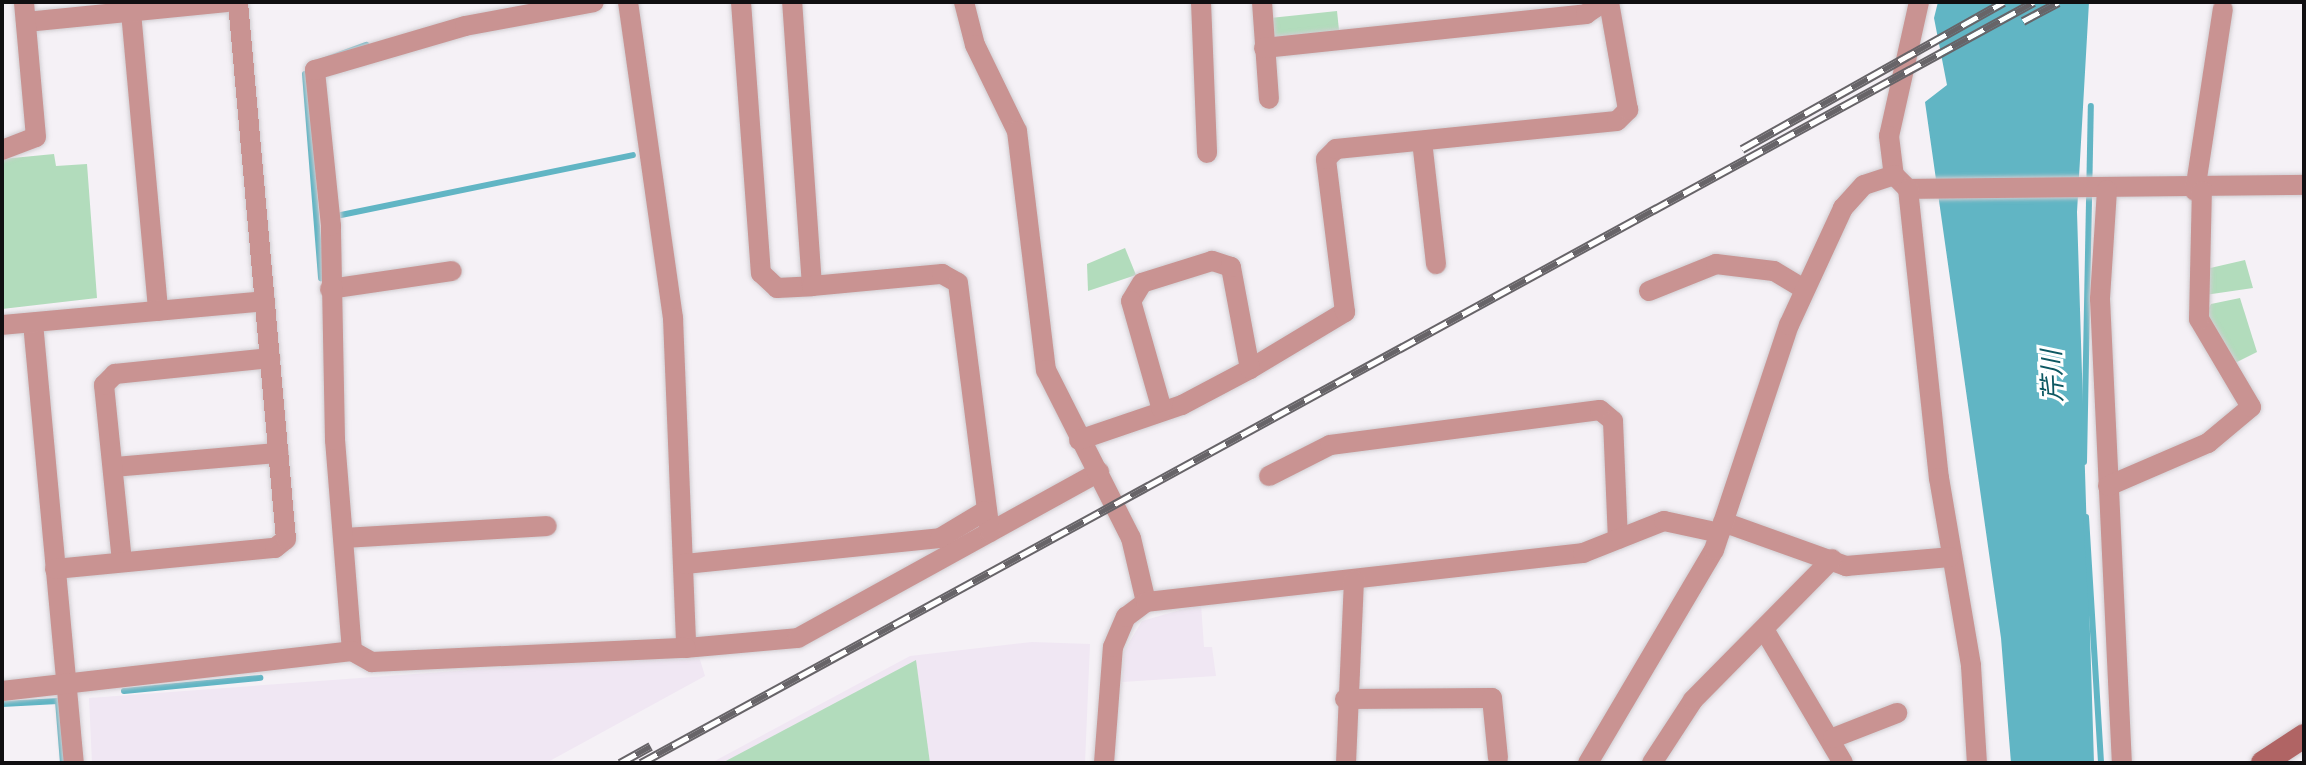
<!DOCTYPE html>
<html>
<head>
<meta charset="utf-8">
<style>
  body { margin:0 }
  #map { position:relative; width:2306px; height:765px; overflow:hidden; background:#f5f1f6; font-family:"Golos Text","Noto Sans JP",sans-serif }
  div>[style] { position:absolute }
  .built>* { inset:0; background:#f0e7f3 }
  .green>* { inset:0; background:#b2dcbc; transform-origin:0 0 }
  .water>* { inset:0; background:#61b5c4 }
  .stream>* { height:6px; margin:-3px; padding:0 3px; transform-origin:3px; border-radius:3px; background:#61b5c4 }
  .roads { filter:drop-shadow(0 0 2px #d0cdd1) drop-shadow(0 0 2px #d0cdd1) }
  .street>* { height:20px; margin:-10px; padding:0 10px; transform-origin:10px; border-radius:10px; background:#c99392 }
  .secondary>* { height:24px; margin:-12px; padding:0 12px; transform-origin:12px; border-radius:12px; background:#b06464 }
  .rail>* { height:9px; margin-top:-4.5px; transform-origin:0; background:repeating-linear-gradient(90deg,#fff 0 18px,#676468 0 36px); box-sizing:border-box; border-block:2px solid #676468 }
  span { translate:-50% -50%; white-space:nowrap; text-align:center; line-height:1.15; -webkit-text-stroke:6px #fff; paint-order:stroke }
  .water-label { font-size:26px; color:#0d5862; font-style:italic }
  .frame { position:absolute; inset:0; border:4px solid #100f11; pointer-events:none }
</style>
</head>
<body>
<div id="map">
  <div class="built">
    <i style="clip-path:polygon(1201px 604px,1204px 647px,1212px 647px,1216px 676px,1122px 682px,1124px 651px,1142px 621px)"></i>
    <i style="clip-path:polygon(1032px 642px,1090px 644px,1085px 763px,711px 763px,910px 656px)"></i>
    <i style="clip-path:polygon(698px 653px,705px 676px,546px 763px,92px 763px,89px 698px)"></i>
  </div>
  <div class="green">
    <i style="left:1337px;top:11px;width:20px;height:67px;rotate:84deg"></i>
    <i style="clip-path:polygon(54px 154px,56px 166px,87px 164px,97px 298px,2px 309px,2px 159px)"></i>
    <i style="clip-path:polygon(1125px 248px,1136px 275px,1088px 291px,1087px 264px)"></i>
    <i style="clip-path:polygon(2245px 260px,2253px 288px,2205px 295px,2206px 269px)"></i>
    <i style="clip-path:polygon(2240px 298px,2257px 352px,2231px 365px,2204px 316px,2211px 304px)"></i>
    <i style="clip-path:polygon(916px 660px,930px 763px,722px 763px)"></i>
  </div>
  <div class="water">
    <i style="clip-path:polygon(1938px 2px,2089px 2px,2077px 212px,2094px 763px,2011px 763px,2001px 638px,1925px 102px,1947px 85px,1934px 18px)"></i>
  </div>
  <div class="stream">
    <i style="left:311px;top:65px;width:59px;rotate:-20deg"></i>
    <i style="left:305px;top:74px;width:205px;rotate:85.5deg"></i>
    <i style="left:341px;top:215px;width:298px;rotate:-11.6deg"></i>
    <i style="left:2084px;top:462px;width:356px;rotate:-88.9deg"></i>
    <i style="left:2086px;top:517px;width:246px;rotate:86.5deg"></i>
    <i style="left:124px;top:691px;width:137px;rotate:-5.5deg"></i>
    <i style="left:2px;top:704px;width:56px;rotate:-3.1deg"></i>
    <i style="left:58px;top:701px;width:62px;rotate:85.4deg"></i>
  </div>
  <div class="roads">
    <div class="street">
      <i style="left:628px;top:2px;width:319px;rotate:81.9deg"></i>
      <i style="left:673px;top:318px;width:330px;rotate:87.7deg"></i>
      <i style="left:686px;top:648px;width:112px;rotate:-5.1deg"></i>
      <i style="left:798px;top:638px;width:344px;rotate:-28.9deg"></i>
      <i style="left:741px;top:2px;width:272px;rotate:85.8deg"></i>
      <i style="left:761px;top:273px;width:22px;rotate:43deg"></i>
      <i style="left:777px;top:288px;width:35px;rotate:-3deg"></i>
      <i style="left:812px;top:286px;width:285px;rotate:-94deg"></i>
      <i style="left:964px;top:2px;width:44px;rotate:75.7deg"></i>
      <i style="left:975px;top:45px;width:96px;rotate:64deg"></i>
      <i style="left:1017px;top:131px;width:241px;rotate:83.1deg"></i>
      <i style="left:1046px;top:370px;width:188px;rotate:63.2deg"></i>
      <i style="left:1131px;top:538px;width:66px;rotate:76.8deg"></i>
      <i style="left:1201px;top:2px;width:151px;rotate:87.7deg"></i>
      <i style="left:1262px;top:2px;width:97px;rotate:85.9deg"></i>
      <i style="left:1919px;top:2px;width:137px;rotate:102.6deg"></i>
      <i style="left:1889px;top:136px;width:39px;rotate:83deg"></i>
      <i style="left:1894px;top:175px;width:20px;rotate:45deg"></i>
      <i style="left:1908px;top:189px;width:396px;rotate:-0.6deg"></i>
      <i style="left:131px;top:12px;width:300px;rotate:84.8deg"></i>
      <i style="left:26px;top:22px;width:202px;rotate:-5.7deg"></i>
      <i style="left:1264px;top:48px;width:324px;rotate:-6deg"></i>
      <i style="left:1586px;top:14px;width:22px;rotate:-34deg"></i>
      <i style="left:1422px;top:141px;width:124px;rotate:83.5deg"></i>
      <i style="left:2px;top:150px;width:36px;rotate:-21deg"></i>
      <i style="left:36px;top:137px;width:136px;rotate:-95.1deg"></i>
      <i style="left:1908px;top:189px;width:291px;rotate:83.9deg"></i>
      <i style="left:1939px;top:478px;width:191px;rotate:80.3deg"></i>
      <i style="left:1971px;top:666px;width:97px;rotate:86.5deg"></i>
      <i style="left:2107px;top:190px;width:109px;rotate:93.7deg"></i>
      <i style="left:2100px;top:299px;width:465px;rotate:87.3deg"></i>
      <i style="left:2195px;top:191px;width:184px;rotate:-81.3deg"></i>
      <i style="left:812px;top:286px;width:131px;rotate:-5.3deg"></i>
      <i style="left:942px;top:274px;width:18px;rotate:29deg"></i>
      <i style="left:958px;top:283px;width:251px;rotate:82.7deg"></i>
      <i style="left:330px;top:289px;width:123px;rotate:-8.4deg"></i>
      <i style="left:1649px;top:291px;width:72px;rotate:-21.9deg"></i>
      <i style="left:1716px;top:264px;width:58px;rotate:6.9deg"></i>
      <i style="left:1774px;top:271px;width:35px;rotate:31deg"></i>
      <i style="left:33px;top:323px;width:442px;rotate:84.7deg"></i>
      <i style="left:2px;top:325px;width:264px;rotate:-5.2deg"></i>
      <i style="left:1250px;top:369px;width:111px;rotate:-31deg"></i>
      <i style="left:1345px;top:312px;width:154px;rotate:-97.1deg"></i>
      <i style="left:1326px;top:159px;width:14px;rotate:-45deg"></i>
      <i style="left:1336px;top:149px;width:282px;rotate:-5.7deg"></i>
      <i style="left:1617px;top:121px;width:16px;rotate:-45deg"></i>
      <i style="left:1628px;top:110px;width:110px;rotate:-100deg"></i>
      <i style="left:1079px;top:440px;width:109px;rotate:-18.8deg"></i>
      <i style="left:1182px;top:405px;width:77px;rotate:-27.9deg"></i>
      <i style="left:1250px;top:369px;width:104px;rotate:-100.6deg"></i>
      <i style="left:1231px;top:267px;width:20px;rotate:-162deg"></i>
      <i style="left:1212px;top:261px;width:73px;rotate:162.6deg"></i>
      <i style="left:1142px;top:283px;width:21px;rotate:121deg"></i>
      <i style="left:1131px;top:301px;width:113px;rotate:74.1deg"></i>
      <i style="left:114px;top:467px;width:165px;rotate:-4.9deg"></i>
      <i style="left:1269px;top:476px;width:68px;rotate:-26.9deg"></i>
      <i style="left:1330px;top:445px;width:272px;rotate:-7.4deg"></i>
      <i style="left:1600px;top:410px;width:17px;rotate:40deg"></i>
      <i style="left:1613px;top:421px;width:118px;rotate:87.6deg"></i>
      <i style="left:2108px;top:486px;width:109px;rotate:-23.3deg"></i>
      <i style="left:2208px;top:443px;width:56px;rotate:-39.9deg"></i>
      <i style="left:2251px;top:407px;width:102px;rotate:-120.6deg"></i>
      <i style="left:2199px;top:319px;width:128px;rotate:-88.7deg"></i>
      <i style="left:1723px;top:522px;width:131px;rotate:19.7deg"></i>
      <i style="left:1846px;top:566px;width:104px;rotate:-4.9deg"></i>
      <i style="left:345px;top:538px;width:202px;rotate:-3.4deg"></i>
      <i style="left:122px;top:562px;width:178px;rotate:-95.8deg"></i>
      <i style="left:104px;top:385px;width:16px;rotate:-45deg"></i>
      <i style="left:115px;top:374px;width:156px;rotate:-5.9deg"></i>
      <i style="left:685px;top:564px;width:256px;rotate:-5.8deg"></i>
      <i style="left:940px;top:538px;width:52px;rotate:-31deg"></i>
      <i style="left:55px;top:569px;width:221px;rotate:-5.5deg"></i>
      <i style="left:275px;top:548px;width:14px;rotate:-39deg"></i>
      <i style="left:286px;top:539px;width:539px;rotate:-95.11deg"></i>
      <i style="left:1765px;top:631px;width:153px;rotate:59.4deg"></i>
      <i style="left:352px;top:651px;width:212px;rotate:-94.6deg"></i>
      <i style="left:335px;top:440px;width:214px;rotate:-91.1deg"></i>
      <i style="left:331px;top:226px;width:157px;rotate:-95.9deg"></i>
      <i style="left:315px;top:70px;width:156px;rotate:-16.3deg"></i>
      <i style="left:465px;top:26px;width:131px;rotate:-10.5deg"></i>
      <i style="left:2px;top:691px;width:352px;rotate:-6.5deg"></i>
      <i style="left:352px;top:651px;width:23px;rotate:29deg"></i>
      <i style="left:372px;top:662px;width:314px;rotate:-2.6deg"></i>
      <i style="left:1345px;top:699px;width:147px;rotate:-0.4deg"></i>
      <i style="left:1492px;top:698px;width:60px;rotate:84.3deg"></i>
      <i style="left:1833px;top:738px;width:69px;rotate:-21.3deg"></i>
      <i style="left:1104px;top:763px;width:116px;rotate:-85.6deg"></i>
      <i style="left:1113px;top:647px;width:33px;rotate:-67deg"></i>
      <i style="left:1126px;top:617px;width:25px;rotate:-37deg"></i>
      <i style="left:1146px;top:602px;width:440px;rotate:-6.4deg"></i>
      <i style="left:1583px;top:553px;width:87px;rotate:-21.6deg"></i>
      <i style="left:1664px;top:521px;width:57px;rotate:12.1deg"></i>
      <i style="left:1346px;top:763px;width:183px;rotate:-87.5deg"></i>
      <i style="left:1588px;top:763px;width:247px;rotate:-59.4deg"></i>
      <i style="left:1714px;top:550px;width:237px;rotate:-71.6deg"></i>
      <i style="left:1789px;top:325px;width:129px;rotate:-65.2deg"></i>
      <i style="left:1843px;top:208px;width:31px;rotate:-48deg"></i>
      <i style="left:1864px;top:185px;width:32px;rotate:-18deg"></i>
      <i style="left:1652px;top:763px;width:75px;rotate:-56.9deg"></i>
      <i style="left:1693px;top:700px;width:198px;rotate:-45.4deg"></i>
    </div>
    <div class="secondary">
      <i style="left:2263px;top:763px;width:49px;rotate:-33.4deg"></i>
    </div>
  </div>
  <div class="rail">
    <i style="left:2023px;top:21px;width:40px;rotate:-28deg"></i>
    <i style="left:1742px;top:149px;width:300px;rotate:-29.3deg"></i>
    <i style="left:620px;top:763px;width:35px;rotate:-29deg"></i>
    <i style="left:641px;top:763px;width:1587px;rotate:-28.65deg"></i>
  </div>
  <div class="water-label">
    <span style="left:2052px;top:376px;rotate:-92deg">芹川</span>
  </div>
  <div class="frame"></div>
</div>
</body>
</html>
